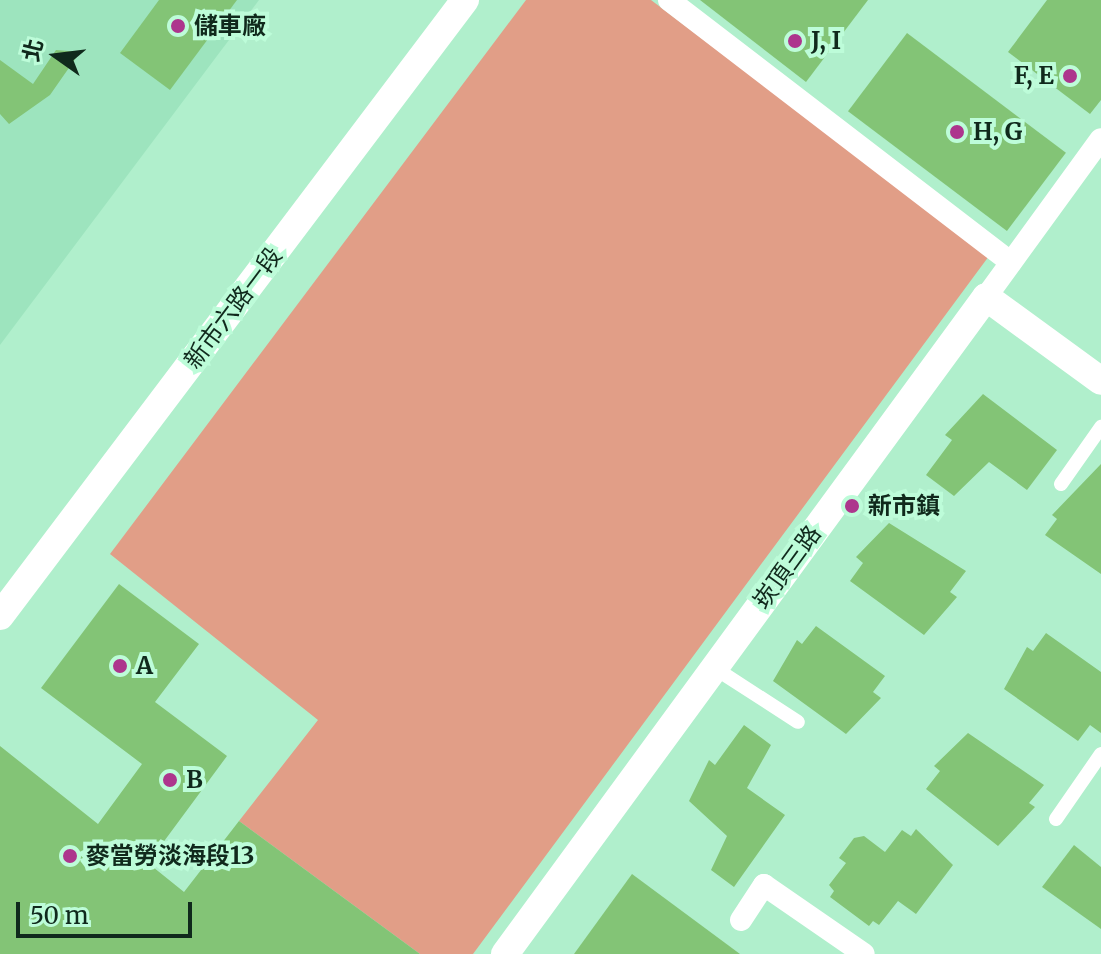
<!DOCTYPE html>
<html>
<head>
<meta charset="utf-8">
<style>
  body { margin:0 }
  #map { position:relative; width:1101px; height:954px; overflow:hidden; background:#b0efcc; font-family:Merriweather,"Noto Sans TC",serif }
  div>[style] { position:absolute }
  .built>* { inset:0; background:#9de4be }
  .green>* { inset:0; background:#e19e87 }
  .building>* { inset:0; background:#83c476; transform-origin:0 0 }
  .service>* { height:14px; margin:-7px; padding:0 7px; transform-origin:7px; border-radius:7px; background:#fff }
  .pedestrian>* { height:22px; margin:-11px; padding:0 11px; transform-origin:11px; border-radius:11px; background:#fff }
  .minor>* { height:28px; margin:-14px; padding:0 14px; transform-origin:14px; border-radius:14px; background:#fff }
  .dots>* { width:22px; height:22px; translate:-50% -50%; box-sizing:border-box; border:4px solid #bdfcd9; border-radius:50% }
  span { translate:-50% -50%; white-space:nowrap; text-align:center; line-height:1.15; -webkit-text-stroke:8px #bdfcd9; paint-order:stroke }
  .poi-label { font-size:24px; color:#10291c; font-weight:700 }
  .left { translate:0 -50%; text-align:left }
  .right { translate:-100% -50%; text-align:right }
  .street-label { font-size:24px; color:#10291c }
  .north { position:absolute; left:16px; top:16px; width:80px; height:80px; -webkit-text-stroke:6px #bdfcd9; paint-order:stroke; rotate:284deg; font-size:22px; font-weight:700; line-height:32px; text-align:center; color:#10291c }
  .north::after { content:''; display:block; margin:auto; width:28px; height:36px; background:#10291c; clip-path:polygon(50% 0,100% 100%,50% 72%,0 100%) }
  .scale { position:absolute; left:16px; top:902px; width:176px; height:36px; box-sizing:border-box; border:4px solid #10291c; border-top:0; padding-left:10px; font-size:24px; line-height:28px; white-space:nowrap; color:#10291c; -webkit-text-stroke:6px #bdfcd9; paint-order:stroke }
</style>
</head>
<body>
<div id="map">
  <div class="built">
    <i style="clip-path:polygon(0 0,259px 0,0 345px)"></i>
  </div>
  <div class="green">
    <i style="clip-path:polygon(526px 0,651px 0,989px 256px,473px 954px,420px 954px,239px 821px,318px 720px,110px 554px)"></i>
  </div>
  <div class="building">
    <i style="clip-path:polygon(159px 0,237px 0,170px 90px,120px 53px)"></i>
    <i style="clip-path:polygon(700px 0,868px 0,806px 82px)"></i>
    <i style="clip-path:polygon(1047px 0,1101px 0,1101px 100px,1090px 114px,1008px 52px)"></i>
    <i style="left:907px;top:33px;width:199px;height:98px;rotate:37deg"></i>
    <i style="clip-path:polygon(56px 50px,80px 52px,50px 95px,9px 124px,0 114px,0 60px,33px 84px)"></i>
    <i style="clip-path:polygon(983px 394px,1057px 450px,1027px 490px,989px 462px,954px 496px,926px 475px,952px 440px,945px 435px)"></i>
    <i style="clip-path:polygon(1101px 464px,1101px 574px,1045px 535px,1057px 519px,1052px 515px)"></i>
    <i style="clip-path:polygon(889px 523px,966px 571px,950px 592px,957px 597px,924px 635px,850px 581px,863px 563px,856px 557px)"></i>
    <i style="clip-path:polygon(119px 584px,199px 644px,155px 702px,227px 756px,148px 863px,184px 892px,239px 821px,420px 954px,0 954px,0 746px,98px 824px,142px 764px,41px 688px)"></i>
    <i style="clip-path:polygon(816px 626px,885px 676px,873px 692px,881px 698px,846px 734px,773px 681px,797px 640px,802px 644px)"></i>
    <i style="clip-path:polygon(1046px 633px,1101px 672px,1101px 733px,1090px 725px,1078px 741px,1004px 689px,1027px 647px,1033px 651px)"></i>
    <i style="clip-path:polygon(744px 725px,771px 745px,747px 788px,785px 815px,734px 887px,711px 870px,727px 836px,689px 801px,709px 760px,715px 765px)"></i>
    <i style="clip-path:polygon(968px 733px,1044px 785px,1029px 803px,1035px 807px,998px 846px,926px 789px,940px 771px,934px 766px)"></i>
    <i style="clip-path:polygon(916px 829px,953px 865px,916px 914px,898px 901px,879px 925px,873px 921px,869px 926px,830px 897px,834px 891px,829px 885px,846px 863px,839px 858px,854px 838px,864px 836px,885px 852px,902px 830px,911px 836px)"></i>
    <i style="clip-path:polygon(1074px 845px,1101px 867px,1101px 929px,1042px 887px)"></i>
    <i style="clip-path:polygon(632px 874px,740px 954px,574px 954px)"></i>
  </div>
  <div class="service">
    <i style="left:1061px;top:484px;width:70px;rotate:-54.9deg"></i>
    <i style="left:713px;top:667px;width:101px;rotate:32.9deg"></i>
    <i style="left:1056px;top:819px;width:79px;rotate:-55.3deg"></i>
  </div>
  <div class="pedestrian">
    <i style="left:669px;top:0;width:431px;rotate:37.5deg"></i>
    <i style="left:986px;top:297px;width:195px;rotate:-54deg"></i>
    <i style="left:741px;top:920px;width:42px;rotate:-56.7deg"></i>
    <i style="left:764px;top:885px;width:121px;rotate:34.6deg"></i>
  </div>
  <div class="minor">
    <i style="left:0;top:616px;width:772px;rotate:-52.95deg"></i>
    <i style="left:505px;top:954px;width:814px;rotate:-53.79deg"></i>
    <i style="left:986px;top:297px;width:142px;rotate:36.1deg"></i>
  </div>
  <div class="dots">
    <i style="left:178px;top:26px;background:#ad368d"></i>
    <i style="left:795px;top:41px;background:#ad368d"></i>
    <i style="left:1070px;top:76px;background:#ad368d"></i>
    <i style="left:957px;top:132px;background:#ad368d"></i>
    <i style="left:852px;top:506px;background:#ad368d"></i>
    <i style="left:120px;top:666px;background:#ad368d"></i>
    <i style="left:170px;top:780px;background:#ad368d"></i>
    <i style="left:70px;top:856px;background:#ad368d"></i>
  </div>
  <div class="poi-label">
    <span class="left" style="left:194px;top:26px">儲車廠</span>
    <span class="left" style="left:811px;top:41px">J, I</span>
    <span class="right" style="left:1054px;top:76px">F, E</span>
    <span class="left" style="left:973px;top:132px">H, G</span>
    <span class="left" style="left:868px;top:506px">新市鎮</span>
    <span class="left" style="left:136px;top:666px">A</span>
    <span class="left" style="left:186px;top:780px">B</span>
    <span class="left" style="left:86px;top:856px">麥當勞淡海段13</span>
  </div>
  <div class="street-label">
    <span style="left:233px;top:308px;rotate:-53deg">新市六路一段</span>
    <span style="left:787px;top:567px;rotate:-54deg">崁頂三路</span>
  </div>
  <div class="north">北</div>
  <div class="scale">50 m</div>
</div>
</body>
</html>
